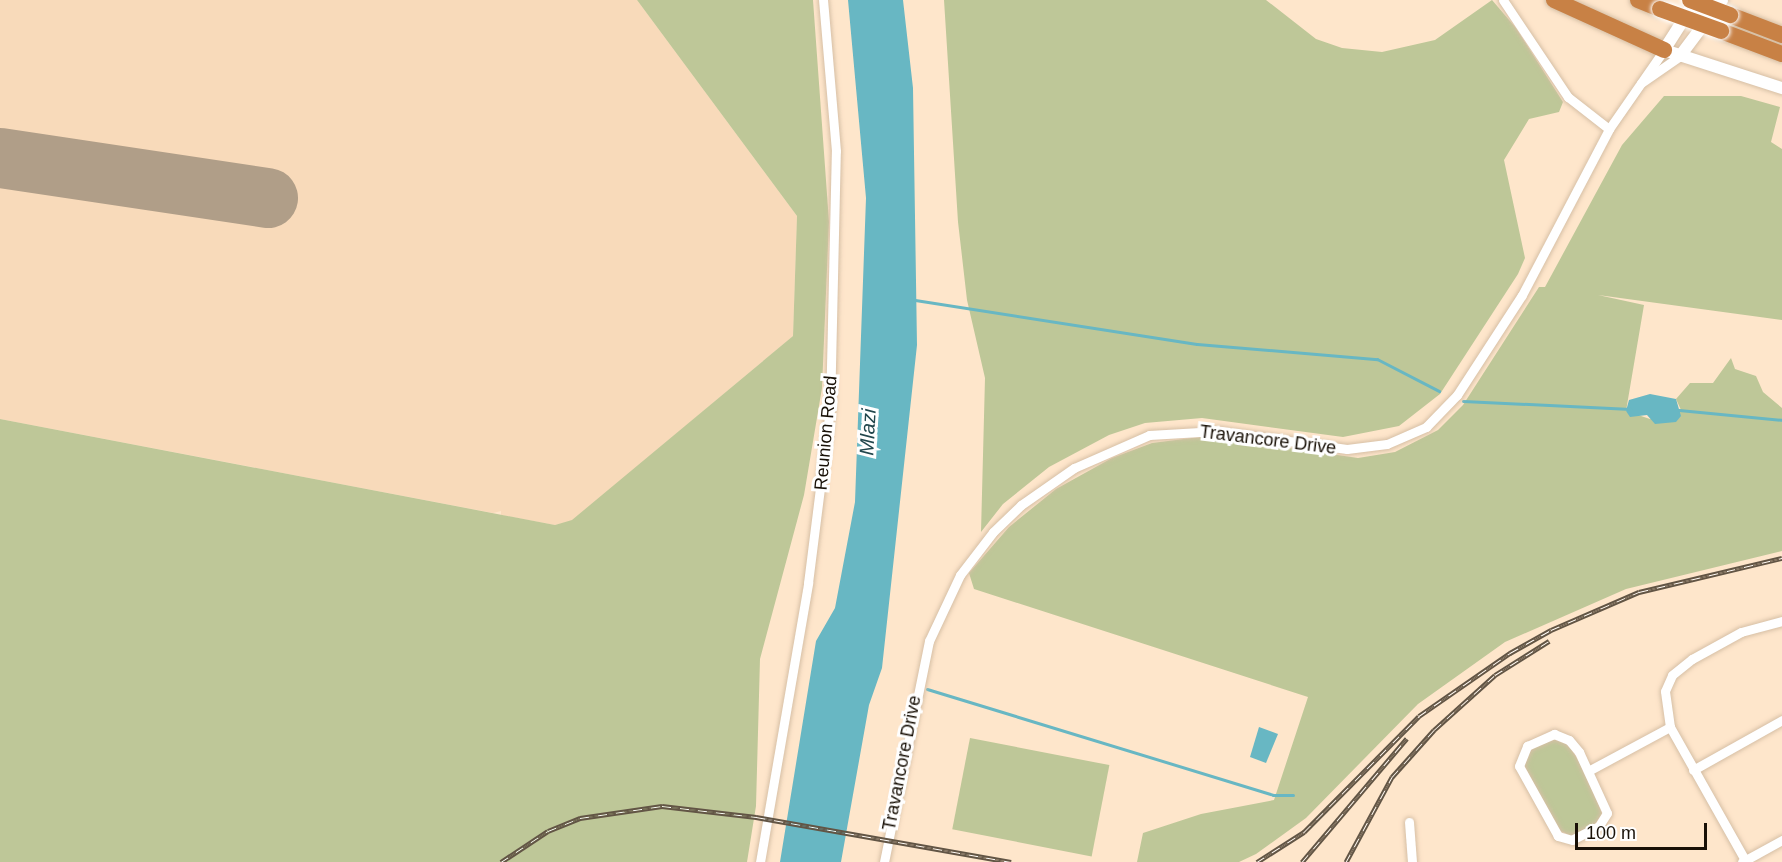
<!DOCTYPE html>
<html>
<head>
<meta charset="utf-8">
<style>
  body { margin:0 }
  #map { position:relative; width:1782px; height:862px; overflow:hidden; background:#fee6cb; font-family:Helvetica,sans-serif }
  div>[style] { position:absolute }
  .built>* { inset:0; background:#f8daba }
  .green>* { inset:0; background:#bec798; transform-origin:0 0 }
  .water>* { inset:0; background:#68b7c3 }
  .stream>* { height:3px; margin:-1.5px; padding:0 1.5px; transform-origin:1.5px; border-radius:1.5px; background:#68b7c3 }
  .runway>* { height:60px; margin:-30px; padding:0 30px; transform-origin:30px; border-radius:30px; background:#b09e88 }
  .roads { filter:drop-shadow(0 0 2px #d6bfa5) drop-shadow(0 0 2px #d6bfa5) }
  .street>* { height:9px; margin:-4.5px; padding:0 4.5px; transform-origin:4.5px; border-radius:4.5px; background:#fff }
  .secondary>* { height:12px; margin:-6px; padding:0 6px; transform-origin:6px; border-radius:6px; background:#fff }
  .highway>* { height:16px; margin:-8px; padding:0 8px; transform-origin:8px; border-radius:8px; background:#c88145 }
  .rail>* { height:5px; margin-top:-2.5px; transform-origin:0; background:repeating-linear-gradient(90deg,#fff 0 9px,#625545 0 18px); box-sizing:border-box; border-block:2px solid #625545 }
  .bridges { filter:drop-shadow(0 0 2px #fff) drop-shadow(0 0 2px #fff) }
  .highway-bridge>* { height:16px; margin:-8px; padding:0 8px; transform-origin:8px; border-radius:8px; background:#c88145 }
  span { translate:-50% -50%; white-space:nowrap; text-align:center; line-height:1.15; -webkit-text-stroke:6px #fff; paint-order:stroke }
  .street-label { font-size:18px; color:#191107 }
  .water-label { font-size:20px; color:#22474d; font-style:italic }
  .scale { position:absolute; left:1575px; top:823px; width:132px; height:27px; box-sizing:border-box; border:3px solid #191107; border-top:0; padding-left:8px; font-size:18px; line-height:21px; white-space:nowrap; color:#191107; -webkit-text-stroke:4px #fff; paint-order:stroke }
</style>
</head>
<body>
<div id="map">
  <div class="built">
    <i style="clip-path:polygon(0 0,637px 0,797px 216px,793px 336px,572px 521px,555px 525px,501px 515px,501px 511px,493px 513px,0 419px)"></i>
  </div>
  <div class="green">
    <i style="clip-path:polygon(637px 0,813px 0,829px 222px,822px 388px,804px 495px,760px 659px,756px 806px,747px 862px,0 862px,0 419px,555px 525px,572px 520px,793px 336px,797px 216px)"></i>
    <i style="clip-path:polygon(944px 0,1266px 0,1316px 39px,1342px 48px,1382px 52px,1435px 40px,1492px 0,1516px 28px,1563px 102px,1559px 112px,1529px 119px,1504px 160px,1525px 258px,1518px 274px,1440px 394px,1399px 426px,1343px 437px,1202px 418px,1145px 423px,1109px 435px,1049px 467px,1003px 504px,981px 532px,985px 378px,967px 300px,958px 222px)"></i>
    <i style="clip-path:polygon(1664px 96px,1741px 96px,1780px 107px,1771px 142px,1782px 149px,1782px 320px,1598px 295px,1644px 305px,1626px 411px,1650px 419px,1681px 410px,1676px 399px,1690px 383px,1713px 383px,1731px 358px,1735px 369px,1756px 376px,1763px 392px,1782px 408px,1782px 551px,1626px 589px,1505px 642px,1418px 704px,1306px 818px,1256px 854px,1239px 862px,1137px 862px,1143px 833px,1201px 814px,1274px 800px,1308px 697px,974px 589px,969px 573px,1009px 527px,1056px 489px,1112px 458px,1152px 443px,1208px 436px,1358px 458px,1395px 452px,1438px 430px,1463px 405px,1539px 287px,1545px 287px,1622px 145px)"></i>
    <i style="left:970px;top:738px;width:142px;height:93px;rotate:11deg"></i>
    <i style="clip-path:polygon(1555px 738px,1567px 743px,1588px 775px,1602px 814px,1595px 824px,1571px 836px,1557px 829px,1523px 763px,1526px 751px)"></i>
  </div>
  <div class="water">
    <i style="clip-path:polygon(848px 0,903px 0,913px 88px,917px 345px,882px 668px,869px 705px,841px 862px,780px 862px,816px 641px,835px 608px,855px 502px,866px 198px)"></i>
    <i style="clip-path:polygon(1650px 394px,1676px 399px,1681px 416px,1676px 422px,1655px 424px,1647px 415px,1630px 417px,1626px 411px,1629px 400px)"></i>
    <i style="clip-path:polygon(1259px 727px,1278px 734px,1266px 763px,1250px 757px)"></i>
  </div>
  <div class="stream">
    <i style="left:915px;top:300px;width:285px;rotate:8.9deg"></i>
    <i style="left:1197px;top:344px;width:181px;rotate:4.8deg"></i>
    <i style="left:1377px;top:359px;width:70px;rotate:27.3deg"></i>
    <i style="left:1463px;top:401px;width:168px;rotate:2.7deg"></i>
    <i style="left:1679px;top:410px;width:103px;rotate:5.5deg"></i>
    <i style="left:927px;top:689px;width:362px;rotate:17deg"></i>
    <i style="left:1273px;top:795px;width:20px"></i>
  </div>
  <div class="runway">
    <i style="left:0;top:158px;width:271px;rotate:8.5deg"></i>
  </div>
  <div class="roads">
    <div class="street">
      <i style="left:1503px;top:0;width:117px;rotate:56.2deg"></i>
      <i style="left:1568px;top:97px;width:52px;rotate:38deg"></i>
      <i style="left:1641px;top:83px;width:47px;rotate:-34.7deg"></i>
      <i style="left:1554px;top:734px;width:16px;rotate:22deg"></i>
      <i style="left:1569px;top:740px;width:16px;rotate:50deg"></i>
      <i style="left:1579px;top:752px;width:67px;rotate:65.3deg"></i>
      <i style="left:1607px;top:813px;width:15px;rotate:122deg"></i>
      <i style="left:1599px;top:826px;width:30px;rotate:153deg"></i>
      <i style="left:1572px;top:840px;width:15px;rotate:-164deg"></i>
      <i style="left:1558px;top:836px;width:80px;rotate:-119.1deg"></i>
      <i style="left:1519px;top:766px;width:22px;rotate:-68deg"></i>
      <i style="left:1527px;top:746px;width:30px;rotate:-24deg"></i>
      <i style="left:1590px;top:770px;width:91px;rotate:-28.3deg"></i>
      <i style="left:1693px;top:770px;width:102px;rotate:-29.3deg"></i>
      <i style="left:1409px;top:822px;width:40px;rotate:85.7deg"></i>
      <i style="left:1745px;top:860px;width:153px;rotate:-119.4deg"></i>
      <i style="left:1670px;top:727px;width:36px;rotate:-98deg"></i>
      <i style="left:1665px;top:691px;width:17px;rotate:-66deg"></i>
      <i style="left:1672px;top:675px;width:26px;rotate:-39deg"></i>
      <i style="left:1692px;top:659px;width:56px;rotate:-28.9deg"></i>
      <i style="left:1741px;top:632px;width:42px;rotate:-15deg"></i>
      <i style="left:760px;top:862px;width:283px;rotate:-80.2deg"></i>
      <i style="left:808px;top:583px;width:174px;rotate:-82.8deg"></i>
      <i style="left:830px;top:410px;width:259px;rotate:-88.7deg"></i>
      <i style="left:836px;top:151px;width:152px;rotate:-94.9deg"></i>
      <i style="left:884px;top:862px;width:226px;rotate:-78.5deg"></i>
      <i style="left:929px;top:641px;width:73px;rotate:-64.8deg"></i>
      <i style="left:960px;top:575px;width:54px;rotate:-52.5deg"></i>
      <i style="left:993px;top:532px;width:39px;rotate:-44deg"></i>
      <i style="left:1021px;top:505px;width:65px;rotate:-34.9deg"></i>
      <i style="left:1074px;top:468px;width:82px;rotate:-23.7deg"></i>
      <i style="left:1149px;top:435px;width:68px;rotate:-3.4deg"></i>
      <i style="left:1217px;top:431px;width:131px;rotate:7.9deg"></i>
      <i style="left:1347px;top:449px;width:40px;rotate:-7.1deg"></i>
      <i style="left:1387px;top:444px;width:43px;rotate:-23.6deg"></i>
      <i style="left:1426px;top:427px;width:45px;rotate:-45.9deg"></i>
      <i style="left:1457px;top:395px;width:119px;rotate:-57deg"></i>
      <i style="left:1522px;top:295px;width:187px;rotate:-62.3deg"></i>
      <i style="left:1609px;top:129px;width:96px;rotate:-55.2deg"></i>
      <i style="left:1742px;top:862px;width:46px;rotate:-28.8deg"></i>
    </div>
    <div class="secondary">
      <i style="left:1696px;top:0;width:59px;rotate:122.6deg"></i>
      <i style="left:1664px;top:50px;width:124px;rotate:17.9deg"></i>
      <i style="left:1680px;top:56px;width:70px;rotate:-53.1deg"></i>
    </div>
    <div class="highway">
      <i style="left:1554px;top:0;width:121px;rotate:24.4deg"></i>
      <i style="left:1638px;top:0;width:24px;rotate:22deg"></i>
      <i style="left:1730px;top:15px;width:56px;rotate:21deg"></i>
      <i style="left:1721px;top:31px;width:65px;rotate:20.7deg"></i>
    </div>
  </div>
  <div class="rail">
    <i style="left:501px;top:862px;width:56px;rotate:-33.4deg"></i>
    <i style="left:548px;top:831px;width:35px;rotate:-22deg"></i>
    <i style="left:580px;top:818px;width:83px;rotate:-8.3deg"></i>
    <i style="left:662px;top:806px;width:95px;rotate:6.7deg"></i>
    <i style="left:756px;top:817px;width:259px;rotate:10deg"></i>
    <i style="left:1257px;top:862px;width:56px;rotate:-32.6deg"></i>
    <i style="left:1304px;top:832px;width:163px;rotate:-45.2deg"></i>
    <i style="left:1419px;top:716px;width:111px;rotate:-34.7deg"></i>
    <i style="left:1510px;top:653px;width:47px;rotate:-29.3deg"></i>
    <i style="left:1551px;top:630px;width:96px;rotate:-23.4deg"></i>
    <i style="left:1639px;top:592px;width:147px;rotate:-13.4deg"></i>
    <i style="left:1302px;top:862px;width:162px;rotate:-49.7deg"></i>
    <i style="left:1346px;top:862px;width:97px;rotate:-61.6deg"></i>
    <i style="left:1392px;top:777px;width:63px;rotate:-48.2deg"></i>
    <i style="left:1434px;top:730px;width:82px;rotate:-42deg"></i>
    <i style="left:1495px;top:675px;width:64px;rotate:-32.2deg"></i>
  </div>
  <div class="bridges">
    <div class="highway-bridge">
      <i style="left:1690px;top:0;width:43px;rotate:20.6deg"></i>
      <i style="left:1660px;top:9px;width:65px;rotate:19.8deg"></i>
    </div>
  </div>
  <div class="street-label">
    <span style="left:826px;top:433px;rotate:-85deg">Reunion Road</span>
    <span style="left:1268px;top:440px;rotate:7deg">Travancore Drive</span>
    <span style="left:902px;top:763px;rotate:-79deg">Travancore Drive</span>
  </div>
  <div class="water-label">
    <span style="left:868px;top:432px;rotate:-87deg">Mlazi</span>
  </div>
  <div class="scale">100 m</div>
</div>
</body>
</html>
